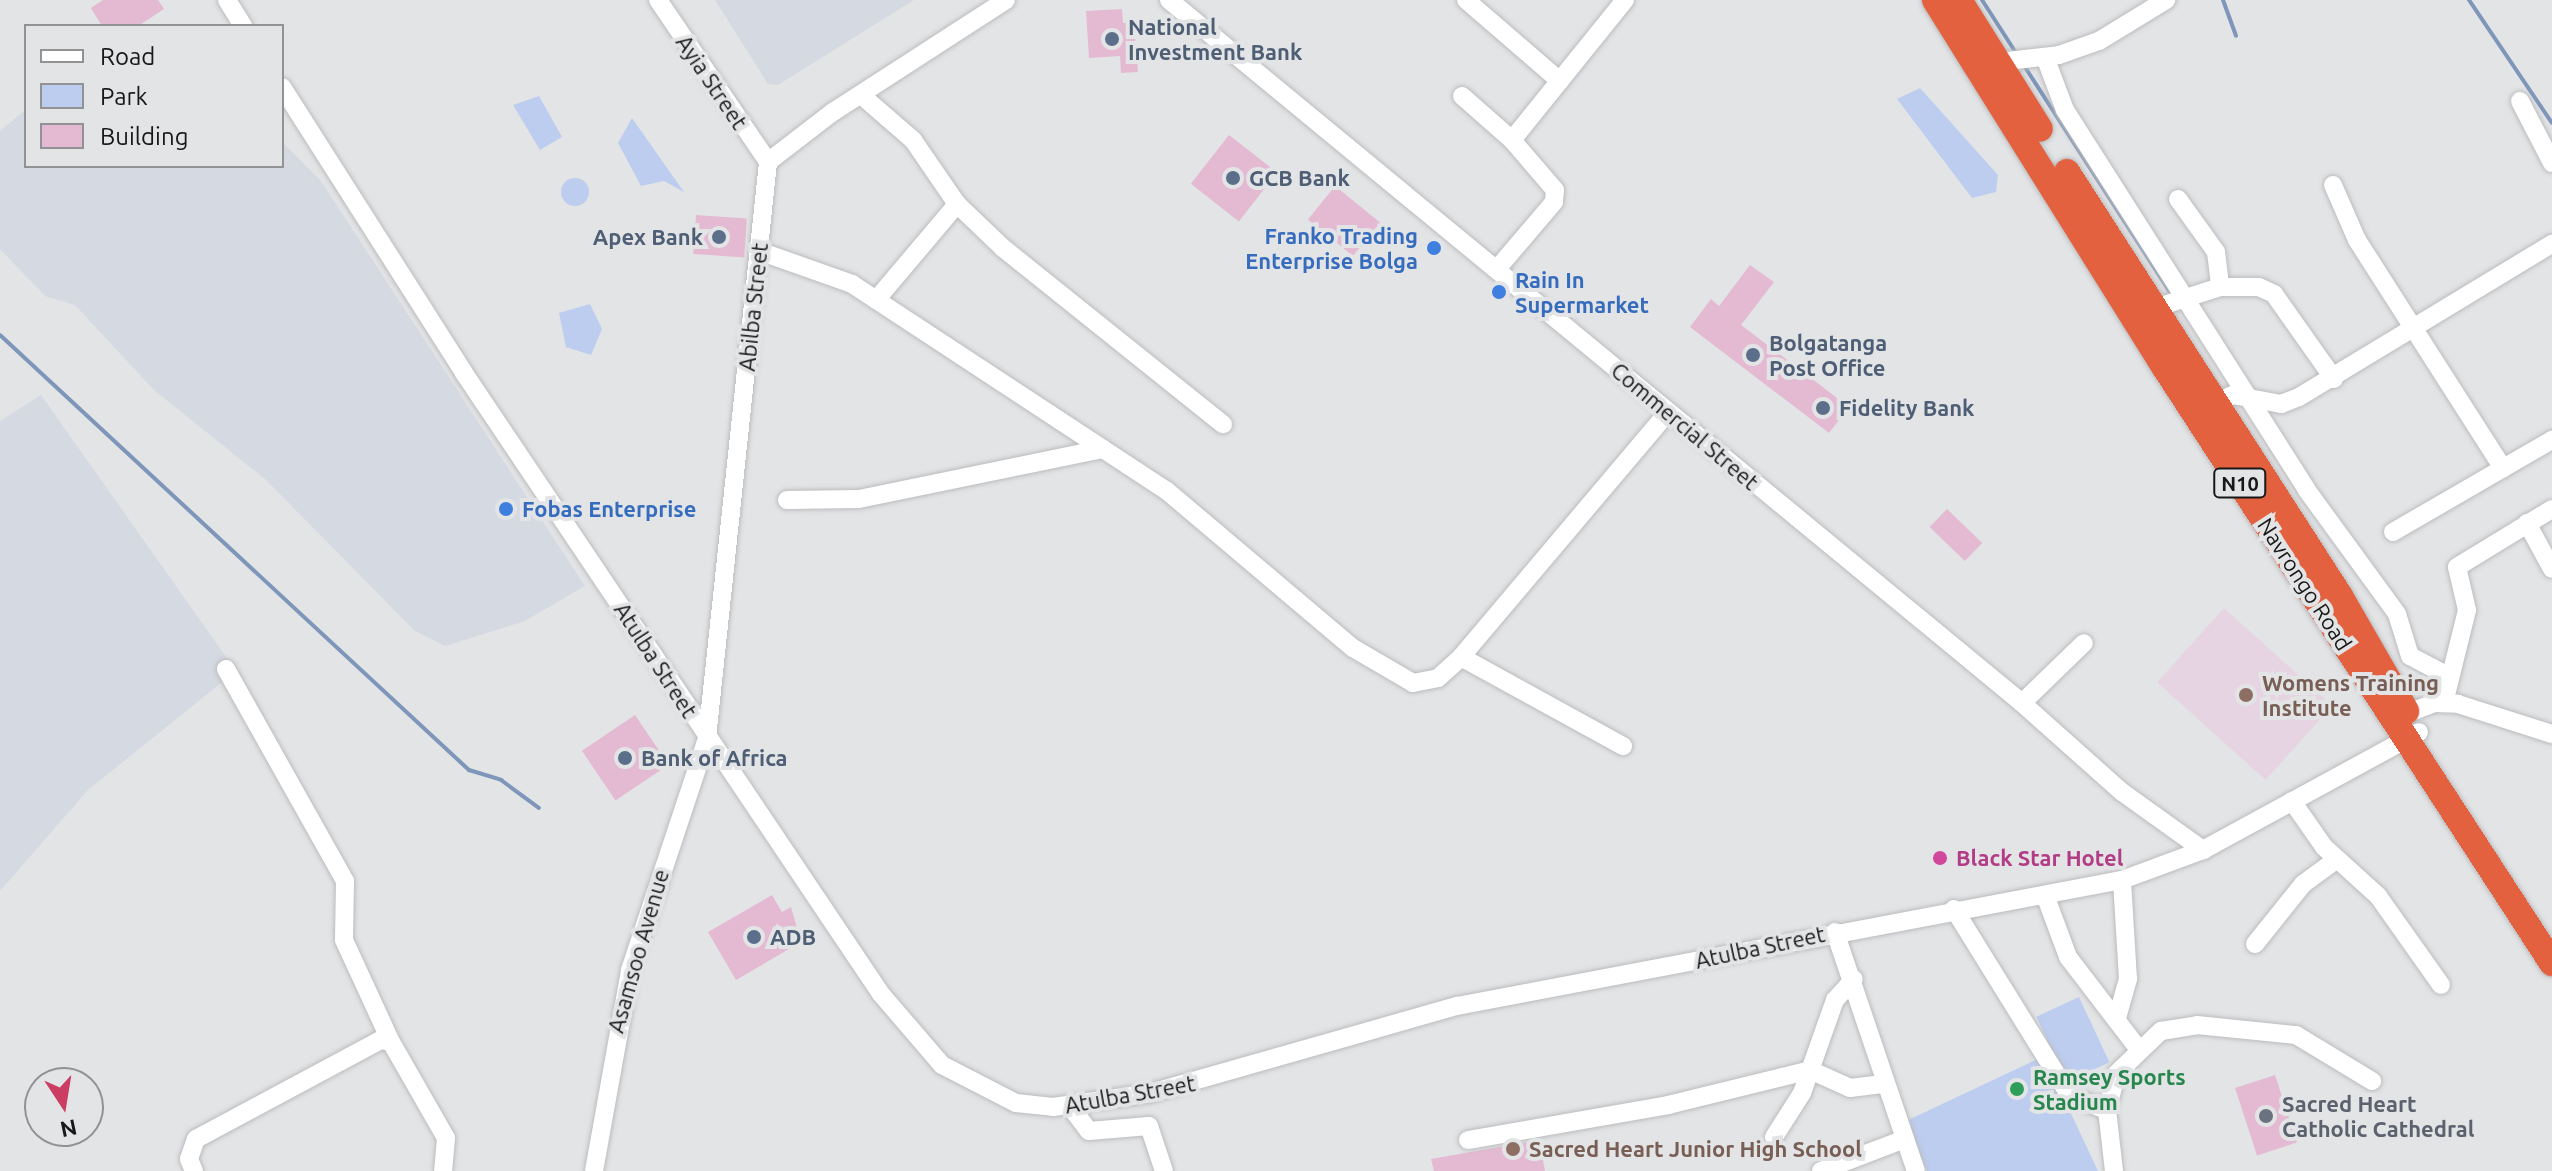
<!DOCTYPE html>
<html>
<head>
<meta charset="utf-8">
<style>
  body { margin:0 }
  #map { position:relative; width:2552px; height:1171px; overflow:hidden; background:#e3e4e6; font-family:Ubuntu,sans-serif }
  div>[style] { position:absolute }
  .built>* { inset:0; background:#d5d9e1 }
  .education>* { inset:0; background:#e7d4e3; transform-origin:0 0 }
  .green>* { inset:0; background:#bdcdef; transform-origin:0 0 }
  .round { border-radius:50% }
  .stream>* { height:4px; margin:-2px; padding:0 2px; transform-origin:2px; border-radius:2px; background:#7e96b9 }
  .building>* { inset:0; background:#e4bad3; transform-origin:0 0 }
  .roads { filter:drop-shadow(0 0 2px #bbbcbe) drop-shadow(0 0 2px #bbbcbe) }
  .minor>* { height:18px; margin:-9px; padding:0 9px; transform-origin:9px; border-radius:9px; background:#fff }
  .highway>* { height:26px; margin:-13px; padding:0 13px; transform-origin:13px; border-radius:13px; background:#e3613f }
  .dots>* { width:22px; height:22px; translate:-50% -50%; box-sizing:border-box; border:4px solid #e3e4e6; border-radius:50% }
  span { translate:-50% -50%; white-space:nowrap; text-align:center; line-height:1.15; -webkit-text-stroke:8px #e3e4e6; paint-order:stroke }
  .shield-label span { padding:2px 6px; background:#e3e4e6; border:2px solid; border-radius:6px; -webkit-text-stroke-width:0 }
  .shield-label { font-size:20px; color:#181818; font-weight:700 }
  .service-label { font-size:22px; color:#4e5e75; font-weight:700 }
  .left { translate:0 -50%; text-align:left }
  .right { translate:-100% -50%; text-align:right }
  .street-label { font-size:22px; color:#181818 }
  .shop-label { font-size:22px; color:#366cbe; font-weight:700 }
  .education-label { font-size:22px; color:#785e54; font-weight:700 }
  .hotel-label { font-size:22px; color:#b23c85; font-weight:700 }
  .leisure-label { font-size:22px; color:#27864d; font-weight:700 }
  .worship-label { font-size:22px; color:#5b616d; font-weight:700 }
  .legend { position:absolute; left:24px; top:24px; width:260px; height:144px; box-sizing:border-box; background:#e3e4e6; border:2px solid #929294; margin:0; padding:10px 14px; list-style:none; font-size:24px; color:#181818 }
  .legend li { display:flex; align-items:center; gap:16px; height:40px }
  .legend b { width:40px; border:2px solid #929294 }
  .north { position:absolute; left:24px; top:1067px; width:80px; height:80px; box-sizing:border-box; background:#e3e4e6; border:2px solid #929294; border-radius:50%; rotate:168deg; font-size:22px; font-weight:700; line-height:32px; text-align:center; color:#181818 }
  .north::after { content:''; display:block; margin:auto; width:28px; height:36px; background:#cb3d62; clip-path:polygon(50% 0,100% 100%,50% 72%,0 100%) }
</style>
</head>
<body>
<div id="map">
  <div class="built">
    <i style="clip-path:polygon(715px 0,914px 0,778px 85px,768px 84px)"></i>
    <i style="clip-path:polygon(26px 109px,26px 166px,282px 166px,282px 142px,321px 181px,585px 586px,525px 621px,445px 646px,415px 631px,266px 480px,154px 390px,75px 305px,45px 296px,0 249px,0 131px)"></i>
    <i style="clip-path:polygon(41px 395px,236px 671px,88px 790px,0 891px,0 421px)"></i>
  </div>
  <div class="education">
    <i style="left:2224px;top:608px;width:146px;height:100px;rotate:42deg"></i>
  </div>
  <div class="green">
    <i style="clip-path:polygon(1920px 88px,1998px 175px,1996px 192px,1972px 198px,1897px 99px)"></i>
    <i style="clip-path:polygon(539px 96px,562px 137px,540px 150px,513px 105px)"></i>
    <i style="clip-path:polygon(632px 118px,684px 192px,664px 181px,641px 186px,618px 143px)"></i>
    <i class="round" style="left:561px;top:178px;width:28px;height:28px"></i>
    <i style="clip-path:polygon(590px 304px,602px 329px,591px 355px,566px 347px,559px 313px)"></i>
    <i style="left:2079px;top:997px;width:72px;height:47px;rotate:65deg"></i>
    <i style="clip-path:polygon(2044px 1056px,2098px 1171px,1927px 1171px,1904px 1122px)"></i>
  </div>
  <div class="stream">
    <i style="left:1982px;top:0;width:63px;rotate:57.3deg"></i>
    <i style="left:2223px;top:0;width:38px;rotate:70deg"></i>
    <i style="left:2469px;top:0;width:148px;rotate:56deg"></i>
    <i style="left:2023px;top:64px;width:275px;rotate:57.2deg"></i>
    <i style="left:0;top:335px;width:640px;rotate:42.85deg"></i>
    <i style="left:469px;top:770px;width:34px;rotate:17deg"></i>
    <i style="left:501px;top:780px;width:47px;rotate:36.4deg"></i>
  </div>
  <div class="building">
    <i style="clip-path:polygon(103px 0,158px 0,164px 9px,138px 26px,102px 26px,91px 8px)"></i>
    <i style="clip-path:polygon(1122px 9px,1123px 23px,1134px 22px,1138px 72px,1121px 73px,1120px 56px,1089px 58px,1086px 11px)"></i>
    <i style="left:1229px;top:135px;width:61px;height:62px;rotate:38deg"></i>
    <i style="left:1335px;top:186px;width:58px;height:43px;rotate:39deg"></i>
    <i style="left:696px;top:215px;width:51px;height:39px;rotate:4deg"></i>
    <i style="clip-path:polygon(1750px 265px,1774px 282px,1741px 325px,1849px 407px,1829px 433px,1690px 327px,1711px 299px,1719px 306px)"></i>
    <i style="left:1947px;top:509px;width:49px;height:25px;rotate:44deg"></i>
    <i style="left:635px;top:715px;width:60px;height:64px;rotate:56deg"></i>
    <i style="clip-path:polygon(772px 895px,782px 912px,791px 907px,801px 942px,736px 980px,708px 932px)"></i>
    <i style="left:2275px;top:1075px;width:71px;height:42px;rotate:72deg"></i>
    <i style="clip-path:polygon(1539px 1140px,1545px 1171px,1434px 1171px,1431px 1159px)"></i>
  </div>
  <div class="roads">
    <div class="minor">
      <i style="left:227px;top:0;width:31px;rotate:58deg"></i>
      <i style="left:658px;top:0;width:196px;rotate:55.8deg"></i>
      <i style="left:1169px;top:0;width:1105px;rotate:39.49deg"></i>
      <i style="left:2022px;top:703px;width:134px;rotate:41.7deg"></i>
      <i style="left:2122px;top:792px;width:100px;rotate:35.6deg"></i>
      <i style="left:1466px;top:0;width:124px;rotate:40.8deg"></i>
      <i style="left:2045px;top:57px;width:57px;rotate:69.3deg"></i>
      <i style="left:2065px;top:110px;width:449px;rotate:57.5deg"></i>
      <i style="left:2306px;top:489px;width:155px;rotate:53.9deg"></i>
      <i style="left:2397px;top:614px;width:44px;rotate:72.8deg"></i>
      <i style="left:2410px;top:656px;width:43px;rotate:27.8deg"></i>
      <i style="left:1998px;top:62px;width:61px;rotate:-6.5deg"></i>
      <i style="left:2059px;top:55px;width:42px;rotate:-19.3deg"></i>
      <i style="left:2099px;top:41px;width:79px;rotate:-31.5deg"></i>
      <i style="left:282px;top:87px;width:339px;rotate:57.5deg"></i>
      <i style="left:464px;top:373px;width:748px;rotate:56.12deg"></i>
      <i style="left:881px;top:994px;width:94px;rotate:49.3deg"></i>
      <i style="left:942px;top:1065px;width:83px;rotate:27.2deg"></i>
      <i style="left:1016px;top:1103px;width:37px;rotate:6deg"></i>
      <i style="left:1053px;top:1107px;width:99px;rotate:-8.1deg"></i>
      <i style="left:1151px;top:1093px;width:318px;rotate:-15.9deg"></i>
      <i style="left:1457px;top:1006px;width:677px;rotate:-10.73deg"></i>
      <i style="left:2122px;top:880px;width:86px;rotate:-20.3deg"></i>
      <i style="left:2203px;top:850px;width:246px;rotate:-28.6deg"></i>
      <i style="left:861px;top:95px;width:69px;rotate:40.9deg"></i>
      <i style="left:913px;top:140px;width:78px;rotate:55.5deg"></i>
      <i style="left:957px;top:204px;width:64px;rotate:43.7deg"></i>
      <i style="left:1003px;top:248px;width:282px;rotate:38.7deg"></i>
      <i style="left:1462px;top:96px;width:67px;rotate:41.3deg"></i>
      <i style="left:1512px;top:140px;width:66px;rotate:49.3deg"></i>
      <i style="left:1555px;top:190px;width:12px;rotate:95deg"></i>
      <i style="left:1554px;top:202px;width:88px;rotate:130.4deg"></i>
      <i style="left:2520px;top:101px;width:70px;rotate:62.7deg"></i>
      <i style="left:1512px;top:140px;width:180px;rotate:-51.1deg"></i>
      <i style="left:2333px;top:185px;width:60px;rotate:66.4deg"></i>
      <i style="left:2357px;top:240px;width:271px;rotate:57.4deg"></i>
      <i style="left:2178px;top:199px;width:65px;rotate:54.4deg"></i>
      <i style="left:2216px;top:252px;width:35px;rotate:83deg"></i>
      <i style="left:759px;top:251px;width:99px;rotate:19.5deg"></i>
      <i style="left:852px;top:284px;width:300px;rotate:33.3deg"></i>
      <i style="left:1103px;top:449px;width:77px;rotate:33.3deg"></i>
      <i style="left:1167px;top:491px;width:243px;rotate:40.2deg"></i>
      <i style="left:1353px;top:648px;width:69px;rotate:30.3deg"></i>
      <i style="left:1413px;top:683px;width:25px;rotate:-11deg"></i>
      <i style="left:1438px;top:678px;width:31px;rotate:-42deg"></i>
      <i style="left:1461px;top:657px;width:321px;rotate:-49.8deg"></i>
      <i style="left:876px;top:300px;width:126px;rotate:-49.8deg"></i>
      <i style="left:2155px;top:308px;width:68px;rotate:-17.9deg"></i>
      <i style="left:2220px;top:287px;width:39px"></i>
      <i style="left:2259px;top:287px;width:17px;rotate:25deg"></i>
      <i style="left:2274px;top:294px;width:104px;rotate:54.8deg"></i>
      <i style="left:2217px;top:402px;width:17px;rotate:-24deg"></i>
      <i style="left:2233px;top:395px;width:49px;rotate:10.6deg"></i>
      <i style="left:2281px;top:404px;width:19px;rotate:-21deg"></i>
      <i style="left:2299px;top:397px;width:296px;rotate:-31.2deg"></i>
      <i style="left:787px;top:500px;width:72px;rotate:-0.8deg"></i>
      <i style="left:859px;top:499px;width:249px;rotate:-11.6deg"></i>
      <i style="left:2527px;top:523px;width:52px;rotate:61.5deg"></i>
      <i style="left:2393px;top:532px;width:184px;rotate:-30.1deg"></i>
      <i style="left:1461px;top:657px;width:185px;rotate:28.8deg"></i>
      <i style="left:226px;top:669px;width:243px;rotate:60.7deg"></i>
      <i style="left:345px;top:881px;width:59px;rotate:91deg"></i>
      <i style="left:344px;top:940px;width:112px;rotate:65.3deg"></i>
      <i style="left:391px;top:1042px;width:111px;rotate:60.2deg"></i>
      <i style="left:446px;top:1138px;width:33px;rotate:95deg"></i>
      <i style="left:2022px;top:703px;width:86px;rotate:-44.1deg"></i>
      <i style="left:2444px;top:703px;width:96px;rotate:-76.1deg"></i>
      <i style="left:2467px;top:610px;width:44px;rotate:-103.1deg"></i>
      <i style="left:2457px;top:567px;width:111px;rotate:-31.4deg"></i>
      <i style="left:2398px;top:717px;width:40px;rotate:-21deg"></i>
      <i style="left:2435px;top:703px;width:23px;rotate:2deg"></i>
      <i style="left:2458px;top:704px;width:99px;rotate:17.7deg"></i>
      <i style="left:2292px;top:801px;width:56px;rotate:55.2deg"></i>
      <i style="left:2324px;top:847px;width:73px;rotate:42.2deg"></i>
      <i style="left:2378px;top:896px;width:109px;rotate:54.7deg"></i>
      <i style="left:2045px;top:895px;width:66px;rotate:69.6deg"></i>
      <i style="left:2068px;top:957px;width:113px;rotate:52.5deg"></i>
      <i style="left:1954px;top:909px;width:220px;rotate:58.2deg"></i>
      <i style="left:2070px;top:1096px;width:40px;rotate:21deg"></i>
      <i style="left:1835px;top:932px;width:252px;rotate:71.3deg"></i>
      <i style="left:2255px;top:944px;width:77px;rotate:-51.3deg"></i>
      <i style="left:2303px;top:884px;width:42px;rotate:-36.3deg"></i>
      <i style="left:2117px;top:1018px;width:41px;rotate:-74.2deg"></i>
      <i style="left:2128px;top:979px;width:99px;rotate:-93.5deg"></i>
      <i style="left:1070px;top:1106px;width:31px;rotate:53deg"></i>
      <i style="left:1089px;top:1131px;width:60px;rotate:-4.8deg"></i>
      <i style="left:1149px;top:1126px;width:47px;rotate:71.6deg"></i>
      <i style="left:1774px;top:1137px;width:52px;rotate:-57.5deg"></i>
      <i style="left:1802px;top:1093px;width:99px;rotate:-70.5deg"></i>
      <i style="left:1835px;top:1000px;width:28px;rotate:-48deg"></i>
      <i style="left:1468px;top:1140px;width:203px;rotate:-9.9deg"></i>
      <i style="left:1668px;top:1105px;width:146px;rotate:-13.8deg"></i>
      <i style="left:1810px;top:1070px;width:44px;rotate:24.2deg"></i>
      <i style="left:1850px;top:1088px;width:33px;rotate:-7deg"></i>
      <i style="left:194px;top:1171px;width:13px;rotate:-113deg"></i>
      <i style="left:189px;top:1159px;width:21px;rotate:-71deg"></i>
      <i style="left:196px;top:1139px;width:210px;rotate:-28.2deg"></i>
      <i style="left:381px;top:1040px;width:10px;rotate:11deg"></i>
      <i style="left:594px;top:1171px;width:204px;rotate:-79.8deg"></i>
      <i style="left:630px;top:970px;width:244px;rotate:-71.6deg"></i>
      <i style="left:707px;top:738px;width:579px;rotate:-83.95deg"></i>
      <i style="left:768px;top:162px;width:82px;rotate:-37.6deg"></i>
      <i style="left:833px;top:112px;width:206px;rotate:-32.9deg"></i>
      <i style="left:1821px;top:1171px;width:90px;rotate:-20.9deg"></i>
      <i style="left:2114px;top:1171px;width:61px;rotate:-96.5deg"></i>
      <i style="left:2107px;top:1110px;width:38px;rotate:-75deg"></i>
      <i style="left:2117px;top:1073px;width:61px;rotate:-43.7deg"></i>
      <i style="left:2161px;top:1031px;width:36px;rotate:-9deg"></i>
      <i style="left:2197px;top:1025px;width:100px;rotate:5.8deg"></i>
      <i style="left:2296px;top:1035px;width:89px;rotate:31.2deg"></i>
    </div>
    <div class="highway">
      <i style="left:1935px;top:0;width:434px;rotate:58deg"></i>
      <i style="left:2165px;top:368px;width:710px;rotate:56.96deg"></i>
      <i style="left:1959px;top:0;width:152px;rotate:57.9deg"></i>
      <i style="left:2067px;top:172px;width:504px;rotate:57.22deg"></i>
      <i style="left:2340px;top:596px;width:133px;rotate:60.1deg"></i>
    </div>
  </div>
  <div class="dots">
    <i style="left:1112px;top:39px;background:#5c6f8a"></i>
    <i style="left:1233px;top:178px;background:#5c6f8a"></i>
    <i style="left:719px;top:237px;background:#5c6f8a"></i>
    <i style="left:1434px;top:248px;background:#3f7fe0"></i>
    <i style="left:1499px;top:292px;background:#3f7fe0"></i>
    <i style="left:1753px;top:355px;background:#5c6f8a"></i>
    <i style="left:1823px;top:408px;background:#5c6f8a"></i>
    <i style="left:506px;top:509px;background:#3f7fe0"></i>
    <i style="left:2246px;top:695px;background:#8d6e63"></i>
    <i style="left:625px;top:758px;background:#5c6f8a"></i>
    <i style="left:1940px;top:858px;background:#d1479c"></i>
    <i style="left:754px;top:937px;background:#5c6f8a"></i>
    <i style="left:2017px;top:1089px;background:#2e9e5b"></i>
    <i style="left:2266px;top:1116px;background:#6b7280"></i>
    <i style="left:1513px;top:1149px;background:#8d6e63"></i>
  </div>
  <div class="shield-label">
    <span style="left:2240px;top:483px">N10</span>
  </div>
  <div class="service-label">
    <span class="left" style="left:1128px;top:39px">National<br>Investment Bank</span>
    <span class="left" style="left:1249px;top:178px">GCB Bank</span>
    <span class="right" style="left:703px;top:237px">Apex Bank</span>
    <span class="left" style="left:1769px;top:355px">Bolgatanga<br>Post Office</span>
    <span class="left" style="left:1839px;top:408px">Fidelity Bank</span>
    <span class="left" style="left:641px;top:758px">Bank of Africa</span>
    <span class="left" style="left:770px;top:937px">ADB</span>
  </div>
  <div class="street-label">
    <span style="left:712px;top:82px;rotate:56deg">Ayia Street</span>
    <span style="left:753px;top:307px;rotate:-84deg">Abilba Street</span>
    <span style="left:1685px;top:426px;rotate:40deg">Commercial Street</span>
    <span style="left:2305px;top:584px;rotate:57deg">Navrongo Road</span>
    <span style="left:656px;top:660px;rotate:57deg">Atulba Street</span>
    <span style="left:1760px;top:947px;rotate:-12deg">Atulba Street</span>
    <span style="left:638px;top:951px;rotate:-74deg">Asamsoo Avenue</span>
    <span style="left:1130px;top:1094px;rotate:-10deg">Atulba Street</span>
  </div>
  <div class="shop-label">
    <span class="right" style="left:1418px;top:248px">Franko Trading<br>Enterprise Bolga</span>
    <span class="left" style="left:1515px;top:292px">Rain In<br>Supermarket</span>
    <span class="left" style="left:522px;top:509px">Fobas Enterprise</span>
  </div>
  <div class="education-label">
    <span class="left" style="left:2262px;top:695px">Womens Training<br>Institute</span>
    <span class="left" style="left:1529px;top:1149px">Sacred Heart Junior High School</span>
  </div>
  <div class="hotel-label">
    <span class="left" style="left:1956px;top:858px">Black Star Hotel</span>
  </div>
  <div class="leisure-label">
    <span class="left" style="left:2033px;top:1089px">Ramsey Sports<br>Stadium</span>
  </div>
  <div class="worship-label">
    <span class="left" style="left:2282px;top:1116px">Sacred Heart<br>Catholic Cathedral</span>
  </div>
  <ul class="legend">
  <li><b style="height:10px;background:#fff"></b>Road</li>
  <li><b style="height:22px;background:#bdcdef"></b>Park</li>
  <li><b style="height:22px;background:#e4bad3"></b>Building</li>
  </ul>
  <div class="north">N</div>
</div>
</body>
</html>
